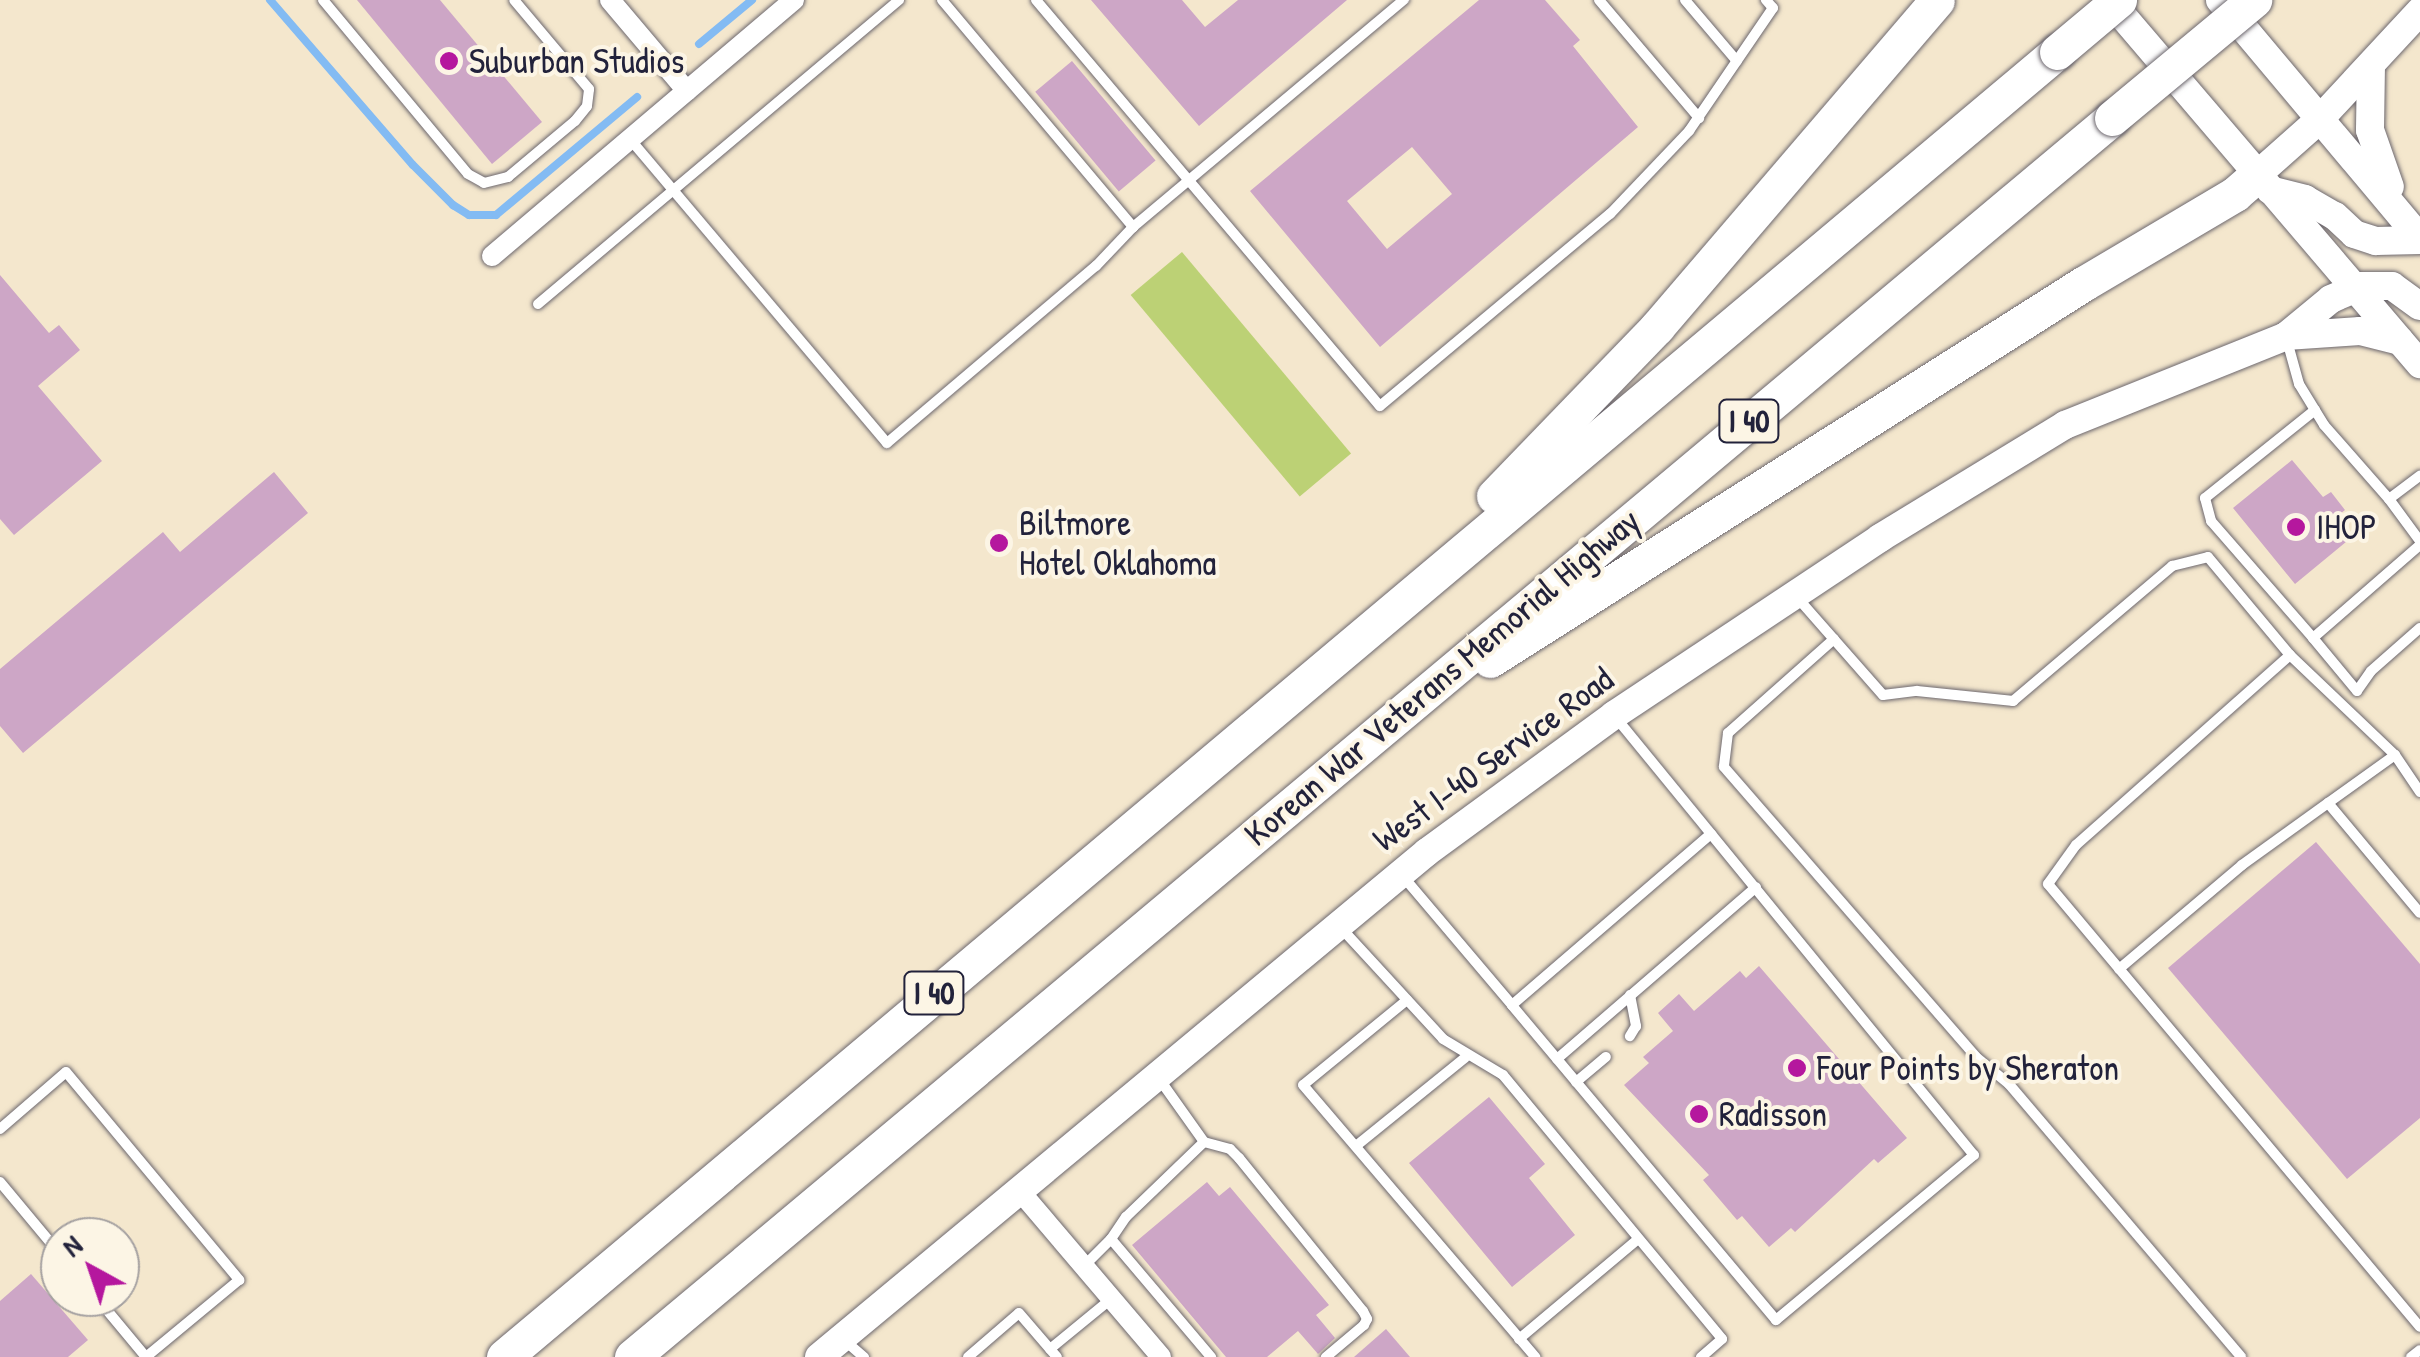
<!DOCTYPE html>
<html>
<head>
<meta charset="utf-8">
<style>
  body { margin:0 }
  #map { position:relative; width:2420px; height:1357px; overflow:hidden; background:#f4e7cd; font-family:"Patrick Hand",sans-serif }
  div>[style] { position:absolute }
  .green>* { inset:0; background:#bcd175; transform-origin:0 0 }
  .stream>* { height:8px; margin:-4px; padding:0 4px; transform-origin:4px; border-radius:4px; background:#83bbf3 }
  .building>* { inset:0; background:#cda6c6; transform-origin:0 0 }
  .roads { filter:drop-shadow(0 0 2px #6c676e) drop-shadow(0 0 2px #6c676e) }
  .lane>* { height:10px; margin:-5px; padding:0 5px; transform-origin:5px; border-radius:5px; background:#fff }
  .street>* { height:20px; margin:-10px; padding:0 10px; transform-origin:10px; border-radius:10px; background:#fff }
  .secondary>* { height:28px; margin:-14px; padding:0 14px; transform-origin:14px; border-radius:14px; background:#fff }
  .highway>* { height:35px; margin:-17.5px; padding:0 17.5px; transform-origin:17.5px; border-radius:17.5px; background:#fff }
  .bridges { filter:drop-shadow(0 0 2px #6c676e) drop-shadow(0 0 2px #6c676e) }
  .highway-bridge>* { height:35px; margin:-17.5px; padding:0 17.5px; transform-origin:17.5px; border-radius:17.5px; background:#fff }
  .dots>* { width:28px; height:28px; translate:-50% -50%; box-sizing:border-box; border:5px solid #fcf5e5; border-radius:50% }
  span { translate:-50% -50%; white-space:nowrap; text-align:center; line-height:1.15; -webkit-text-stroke:8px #fcf5e5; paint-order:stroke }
  .shield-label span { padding:2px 8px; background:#fcf5e5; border:2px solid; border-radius:8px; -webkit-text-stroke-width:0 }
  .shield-label { font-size:32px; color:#22223b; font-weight:700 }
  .poi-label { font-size:35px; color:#22223b }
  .left { translate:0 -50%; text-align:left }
  .street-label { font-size:35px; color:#22223b }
  .north { position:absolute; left:40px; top:1217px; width:100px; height:100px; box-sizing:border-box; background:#fcf5e5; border:2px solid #a5a1a1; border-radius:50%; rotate:320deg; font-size:28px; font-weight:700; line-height:40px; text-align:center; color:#22223b }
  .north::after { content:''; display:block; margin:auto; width:35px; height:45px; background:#b5179e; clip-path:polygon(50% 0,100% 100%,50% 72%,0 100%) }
</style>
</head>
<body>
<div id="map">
  <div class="green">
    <i style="left:1182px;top:252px;width:263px;height:67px;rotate:50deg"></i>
  </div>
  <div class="stream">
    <i style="left:270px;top:0;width:218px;rotate:49.1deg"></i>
    <i style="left:413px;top:165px;width:57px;rotate:45deg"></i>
    <i style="left:453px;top:205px;width:19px;rotate:32deg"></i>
    <i style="left:469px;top:215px;width:27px"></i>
    <i style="left:496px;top:215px;width:184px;rotate:-39.9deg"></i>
    <i style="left:699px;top:44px;width:69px;rotate:-39.7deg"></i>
  </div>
  <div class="building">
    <i style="clip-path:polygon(357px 0,440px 0,542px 122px,492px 164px)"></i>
    <i style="clip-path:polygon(1091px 0,1182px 0,1205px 27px,1238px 0,1347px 0,1199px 126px)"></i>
    <i style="clip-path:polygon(evenodd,1479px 0,1545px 0,1580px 40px,1573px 46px,1638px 127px,1380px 347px,1250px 191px,1479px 0,1412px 147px,1452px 194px,1387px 249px,1347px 201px,1412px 147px)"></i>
    <i style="left:1072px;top:61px;width:130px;height:48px;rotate:50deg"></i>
    <i style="clip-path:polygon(0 275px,49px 333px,59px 325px,80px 350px,38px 386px,102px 461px,14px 535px,0 519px)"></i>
    <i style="clip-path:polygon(2292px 460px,2323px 497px,2331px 492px,2345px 510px,2336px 517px,2352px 537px,2295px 584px,2233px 508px)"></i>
    <i style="clip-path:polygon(274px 472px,308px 513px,23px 753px,0 726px,0 669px,163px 532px,180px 552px)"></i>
    <i style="clip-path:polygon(2316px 842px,2420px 964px,2420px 1118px,2347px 1179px,2168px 968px)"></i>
    <i style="clip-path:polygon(1759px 966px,1907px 1138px,1878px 1163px,1874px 1159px,1795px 1232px,1791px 1228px,1769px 1247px,1742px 1216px,1737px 1220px,1703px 1180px,1709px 1175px,1624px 1085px,1649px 1063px,1643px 1057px,1673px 1031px,1658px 1013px,1679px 994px,1694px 1011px,1740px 971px,1746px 978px)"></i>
    <i style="clip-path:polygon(1489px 1097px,1545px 1164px,1529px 1178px,1575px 1235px,1512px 1287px,1409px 1163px)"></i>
    <i style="clip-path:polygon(1207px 1182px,1219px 1196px,1230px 1187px,1329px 1305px,1316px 1315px,1335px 1338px,1318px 1354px,1298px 1331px,1267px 1357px,1226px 1357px,1132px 1245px)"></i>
    <i style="clip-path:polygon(31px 1274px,88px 1340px,68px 1357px,0 1357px,0 1301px)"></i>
    <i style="clip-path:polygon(1386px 1329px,1410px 1357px,1354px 1357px)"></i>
  </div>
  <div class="roads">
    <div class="lane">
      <i style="left:323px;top:0;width:226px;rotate:50.2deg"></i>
      <i style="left:468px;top:174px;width:18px;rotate:29deg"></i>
      <i style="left:484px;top:183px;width:25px;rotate:-14deg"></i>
      <i style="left:508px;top:177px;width:87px;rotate:-39.9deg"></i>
      <i style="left:575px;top:121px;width:19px;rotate:-51deg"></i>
      <i style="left:587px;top:106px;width:17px;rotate:-83deg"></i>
      <i style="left:589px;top:89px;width:116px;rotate:-130.1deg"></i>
      <i style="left:942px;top:0;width:297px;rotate:49.9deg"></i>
      <i style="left:1036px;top:0;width:532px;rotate:49.73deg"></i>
      <i style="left:1380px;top:406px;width:300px;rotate:-39.9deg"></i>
      <i style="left:1610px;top:214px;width:115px;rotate:-46.4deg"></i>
      <i style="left:1689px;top:131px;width:149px;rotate:-55.7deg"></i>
      <i style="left:1773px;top:8px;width:11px;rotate:-131deg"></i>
      <i style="left:1599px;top:0;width:155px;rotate:49.7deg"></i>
      <i style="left:1685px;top:0;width:80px;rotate:49.6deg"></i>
      <i style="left:630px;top:139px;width:398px;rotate:49.8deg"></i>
      <i style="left:887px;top:443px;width:274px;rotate:-40.3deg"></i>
      <i style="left:1096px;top:266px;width:54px;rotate:-46.5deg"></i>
      <i style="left:1133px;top:227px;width:354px;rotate:-40deg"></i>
      <i style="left:538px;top:304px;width:472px;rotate:-40.1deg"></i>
      <i style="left:2286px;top:337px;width:49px;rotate:74.5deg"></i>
      <i style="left:2299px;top:384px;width:48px;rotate:58.6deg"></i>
      <i style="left:2324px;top:425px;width:98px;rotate:48.7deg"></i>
      <i style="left:2389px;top:499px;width:39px;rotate:-37deg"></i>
      <i style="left:2315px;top:410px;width:141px;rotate:141.3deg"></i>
      <i style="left:2205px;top:498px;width:24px;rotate:75deg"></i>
      <i style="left:2211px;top:521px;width:155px;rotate:48.9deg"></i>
      <i style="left:2313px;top:638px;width:142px;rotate:-41deg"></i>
      <i style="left:2389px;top:499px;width:52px;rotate:53.6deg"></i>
      <i style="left:1795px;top:595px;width:133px;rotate:48.7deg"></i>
      <i style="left:1883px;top:695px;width:34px;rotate:-7deg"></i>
      <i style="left:1917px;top:691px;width:97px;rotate:5.9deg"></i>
      <i style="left:2013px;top:701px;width:209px;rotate:-40.3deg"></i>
      <i style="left:2172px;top:566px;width:37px;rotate:-14deg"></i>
      <i style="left:2208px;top:557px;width:128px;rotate:50.1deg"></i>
      <i style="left:2313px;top:638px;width:69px;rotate:50.3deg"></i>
      <i style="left:2357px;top:691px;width:24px;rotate:-55deg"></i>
      <i style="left:2371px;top:671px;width:65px;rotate:-41.3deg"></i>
      <i style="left:1834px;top:639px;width:142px;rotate:138.4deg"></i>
      <i style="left:1728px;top:733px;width:34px;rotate:97deg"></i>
      <i style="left:1724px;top:767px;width:384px;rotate:49deg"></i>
      <i style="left:1976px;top:1057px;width:43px;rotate:39.3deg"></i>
      <i style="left:2009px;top:1084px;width:358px;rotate:49.6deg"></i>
      <i style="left:1617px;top:719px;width:149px;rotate:50.7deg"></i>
      <i style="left:2395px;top:755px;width:82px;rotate:144.4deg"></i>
      <i style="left:2328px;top:803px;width:143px;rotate:50.1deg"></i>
      <i style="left:2420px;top:792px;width:45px;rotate:-124deg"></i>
      <i style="left:2395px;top:755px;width:145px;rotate:-136.4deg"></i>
      <i style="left:2290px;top:655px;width:286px;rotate:138.4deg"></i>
      <i style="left:2076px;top:845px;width:48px;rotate:125.7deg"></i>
      <i style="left:2048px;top:884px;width:578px;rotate:49.98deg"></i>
      <i style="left:1401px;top:874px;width:172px;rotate:49.7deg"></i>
      <i style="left:1512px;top:1005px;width:262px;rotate:-40.7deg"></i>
      <i style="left:1711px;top:834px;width:415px;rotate:50.7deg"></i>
      <i style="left:1974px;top:1155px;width:258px;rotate:140.2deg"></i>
      <i style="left:1776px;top:1320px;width:411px;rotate:-130deg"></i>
      <i style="left:1342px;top:929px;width:149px;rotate:47.4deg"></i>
      <i style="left:1443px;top:1039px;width:70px;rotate:31deg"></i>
      <i style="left:1503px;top:1075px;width:343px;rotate:50.3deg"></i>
      <i style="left:1722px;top:1339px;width:28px;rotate:139deg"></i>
      <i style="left:2119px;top:969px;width:161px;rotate:-40.2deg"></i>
      <i style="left:2242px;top:865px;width:106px;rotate:-35.8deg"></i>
      <i style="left:1630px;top:995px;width:32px;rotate:79deg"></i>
      <i style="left:1636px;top:1026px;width:12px;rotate:121deg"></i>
      <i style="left:1407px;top:1000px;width:134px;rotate:140.7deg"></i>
      <i style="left:1303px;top:1085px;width:358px;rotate:49.5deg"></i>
      <i style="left:1557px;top:1059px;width:263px;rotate:-40.8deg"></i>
      <i style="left:1160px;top:1080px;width:76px;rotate:54.6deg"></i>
      <i style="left:1204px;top:1142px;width:27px;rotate:15deg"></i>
      <i style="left:1230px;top:1149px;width:13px;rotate:45deg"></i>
      <i style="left:1239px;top:1158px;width:197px;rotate:51deg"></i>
      <i style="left:1363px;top:1311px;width:9px;rotate:63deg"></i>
      <i style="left:1367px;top:1319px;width:7px;rotate:117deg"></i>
      <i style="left:1364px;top:1325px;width:50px;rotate:139.9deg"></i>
      <i style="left:1576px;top:1082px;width:39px;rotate:-40deg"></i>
      <i style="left:0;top:1129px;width:87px;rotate:-40.8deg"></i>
      <i style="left:66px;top:1072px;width:271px;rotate:50.2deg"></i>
      <i style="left:239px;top:1280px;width:121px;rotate:140.4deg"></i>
      <i style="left:1356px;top:1146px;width:141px;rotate:-39deg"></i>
      <i style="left:0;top:1182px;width:94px;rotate:50.2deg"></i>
      <i style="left:1111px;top:1239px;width:155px;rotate:49.7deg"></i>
      <i style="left:1084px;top:1266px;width:38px;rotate:-45deg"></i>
      <i style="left:1111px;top:1239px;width:27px;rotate:-56deg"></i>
      <i style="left:1126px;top:1217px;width:108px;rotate:-43.9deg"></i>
      <i style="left:96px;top:1297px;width:78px;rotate:50.2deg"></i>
      <i style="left:843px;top:1339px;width:28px;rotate:41deg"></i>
      <i style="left:1519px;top:1339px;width:154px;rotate:-40deg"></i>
      <i style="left:1050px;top:1349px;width:79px;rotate:-39.3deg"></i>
      <i style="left:968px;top:1357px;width:67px;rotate:-40.8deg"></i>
      <i style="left:1019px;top:1313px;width:58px;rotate:49.2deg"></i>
      <i style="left:2411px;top:1357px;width:11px;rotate:-38deg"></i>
    </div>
    <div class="street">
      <i style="left:610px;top:0;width:119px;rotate:49.8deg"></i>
      <i style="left:492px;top:256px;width:396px;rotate:-40.3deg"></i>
      <i style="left:1019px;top:1190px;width:219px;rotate:49.6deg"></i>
    </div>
    <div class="secondary">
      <i style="left:2109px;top:0;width:479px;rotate:49.5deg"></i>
      <i style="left:2220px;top:0;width:311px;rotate:50deg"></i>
      <i style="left:2371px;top:65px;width:65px;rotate:90.9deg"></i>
      <i style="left:2370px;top:130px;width:60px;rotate:70.7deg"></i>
      <i style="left:2257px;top:175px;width:84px;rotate:-41.6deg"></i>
      <i style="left:2320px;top:119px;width:147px;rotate:-47.2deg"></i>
      <i style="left:2270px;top:190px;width:36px;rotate:14deg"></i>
      <i style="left:2305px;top:199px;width:34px;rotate:30deg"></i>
      <i style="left:2335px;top:216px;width:26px;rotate:43deg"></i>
      <i style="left:2354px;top:234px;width:23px;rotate:18deg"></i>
      <i style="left:2376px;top:241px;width:44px;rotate:-1.3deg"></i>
      <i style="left:2286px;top:336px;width:58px;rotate:-39.4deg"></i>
      <i style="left:2331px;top:299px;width:33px;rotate:-23deg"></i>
      <i style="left:2361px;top:286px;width:31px"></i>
      <i style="left:2392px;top:286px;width:34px;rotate:36deg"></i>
      <i style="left:819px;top:1357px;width:790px;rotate:-39.71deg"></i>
      <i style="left:1427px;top:852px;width:232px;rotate:-36.2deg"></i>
      <i style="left:1614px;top:715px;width:320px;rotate:-33.6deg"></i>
      <i style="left:1880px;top:538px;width:217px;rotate:-31.4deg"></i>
      <i style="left:2065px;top:425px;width:238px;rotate:-21.9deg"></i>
      <i style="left:2286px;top:336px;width:74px;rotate:-3.9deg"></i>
      <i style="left:2360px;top:331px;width:41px;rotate:14deg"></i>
    </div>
    <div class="highway">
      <i style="left:1494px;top:496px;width:235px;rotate:-46deg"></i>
      <i style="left:1657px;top:327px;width:430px;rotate:-49.4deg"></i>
      <i style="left:1490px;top:660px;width:702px;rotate:-32.38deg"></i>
      <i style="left:2083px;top:284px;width:177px;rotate:-30.6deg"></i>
      <i style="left:2235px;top:194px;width:29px;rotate:-41deg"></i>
      <i style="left:504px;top:1357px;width:2029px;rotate:-40.04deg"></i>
      <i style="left:632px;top:1357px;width:1930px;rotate:-39.93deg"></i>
    </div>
  </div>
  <div class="bridges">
    <div class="highway-bridge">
      <i style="left:2057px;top:52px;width:81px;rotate:-40deg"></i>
      <i style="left:2112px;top:118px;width:185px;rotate:-39.7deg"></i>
    </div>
  </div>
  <div class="dots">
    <i style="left:449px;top:61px;background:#b5179e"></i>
    <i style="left:2296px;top:527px;background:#b5179e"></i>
    <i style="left:999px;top:543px;background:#b5179e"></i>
    <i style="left:1797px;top:1068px;background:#b5179e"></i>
    <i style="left:1699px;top:1114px;background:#b5179e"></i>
  </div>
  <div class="shield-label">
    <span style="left:1749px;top:421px">I 40</span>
    <span style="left:934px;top:993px">I 40</span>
  </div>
  <div class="poi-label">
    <span class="left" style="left:469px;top:61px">Suburban Studios</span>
    <span class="left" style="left:1019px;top:543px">Biltmore<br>Hotel Oklahoma</span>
    <span class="left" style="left:2316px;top:527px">IHOP</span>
    <span class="left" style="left:1817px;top:1068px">Four Points by Sheraton</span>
    <span class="left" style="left:1719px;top:1114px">Radisson</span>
  </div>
  <div class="street-label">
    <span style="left:1442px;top:677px;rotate:-40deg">Korean War Veterans Memorial Highway</span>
    <span style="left:1493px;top:759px;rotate:-36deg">West I-40 Service Road</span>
  </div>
  <div class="north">N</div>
</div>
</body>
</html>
